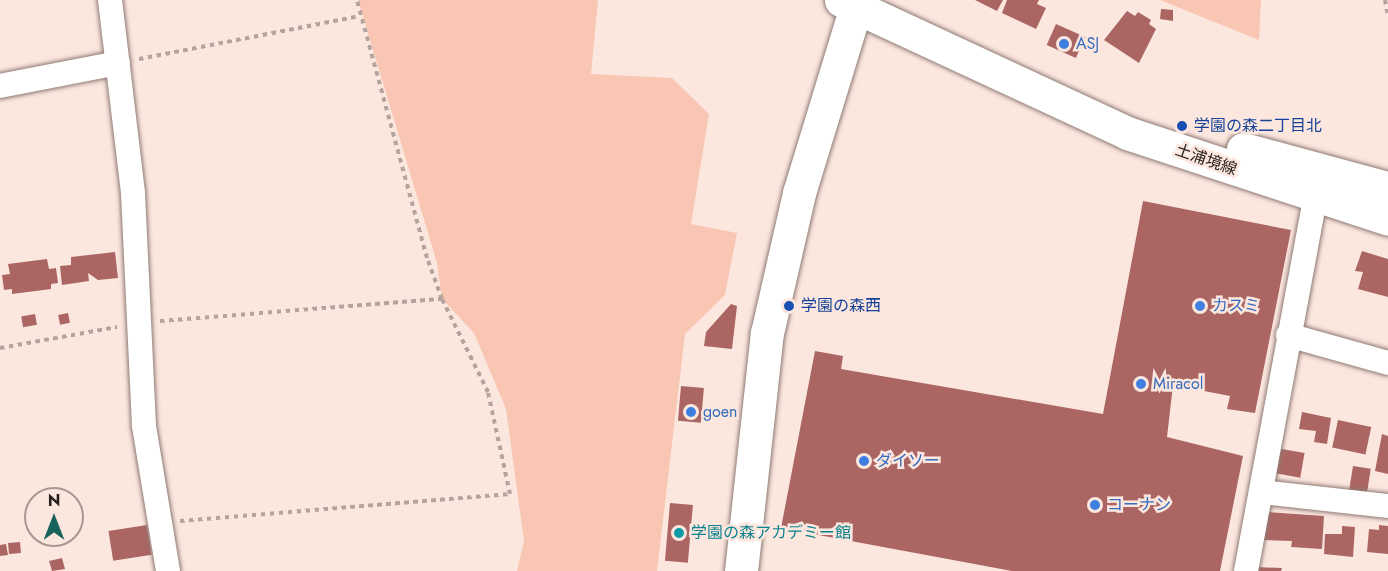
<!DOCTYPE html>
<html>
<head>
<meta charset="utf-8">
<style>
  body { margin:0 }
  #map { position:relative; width:1388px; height:571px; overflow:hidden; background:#fce7df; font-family:Jost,"Noto Sans JP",sans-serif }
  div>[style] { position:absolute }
  .green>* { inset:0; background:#f9c6b4 }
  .building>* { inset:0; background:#ab6664; transform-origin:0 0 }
  .path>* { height:4px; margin-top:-2px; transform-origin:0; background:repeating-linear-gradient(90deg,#b4a49d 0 4.5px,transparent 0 9px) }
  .roads { filter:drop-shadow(0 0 2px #8e7b74) drop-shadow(0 0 2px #8e7b74) }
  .street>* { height:24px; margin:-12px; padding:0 12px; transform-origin:12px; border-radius:12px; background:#fff }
  .secondary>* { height:33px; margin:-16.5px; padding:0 16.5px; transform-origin:16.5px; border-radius:16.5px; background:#fff }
  .primary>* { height:33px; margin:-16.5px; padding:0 16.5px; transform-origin:16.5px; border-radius:16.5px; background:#fff }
  .dots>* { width:16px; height:16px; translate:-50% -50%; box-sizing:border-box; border:3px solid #fce7df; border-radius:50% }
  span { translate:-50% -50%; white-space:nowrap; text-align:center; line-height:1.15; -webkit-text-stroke:5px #fce7df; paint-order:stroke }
  .shop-label { font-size:16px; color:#366cbe }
  .left { translate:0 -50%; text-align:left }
  .transit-label { font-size:16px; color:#164399 }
  .street-label { font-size:16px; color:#261f1c }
  .culture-label { font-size:16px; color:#0d838f }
  .north { position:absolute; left:24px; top:487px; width:60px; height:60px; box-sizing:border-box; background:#fce7df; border:2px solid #a69791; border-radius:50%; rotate:0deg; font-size:16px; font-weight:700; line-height:24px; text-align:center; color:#261f1c }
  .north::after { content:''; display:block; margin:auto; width:21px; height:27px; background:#18645d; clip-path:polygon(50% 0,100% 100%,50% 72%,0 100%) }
</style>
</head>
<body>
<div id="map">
  <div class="green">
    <i style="clip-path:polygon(358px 0,598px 0,591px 74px,672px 78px,709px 114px,691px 224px,737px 233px,725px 295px,685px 334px,657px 571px,517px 571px,524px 541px,506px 409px,474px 333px,442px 299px,437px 263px)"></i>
    <i style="clip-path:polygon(1160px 0,1261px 0,1259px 40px)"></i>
  </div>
  <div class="building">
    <i style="clip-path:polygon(975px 0,1003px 0,997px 11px)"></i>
    <i style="clip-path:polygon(1007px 0,1039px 0,1037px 4px,1046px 8px,1036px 29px,1002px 13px)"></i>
    <i style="clip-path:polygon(1161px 9px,1173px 10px,1173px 21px,1160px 19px)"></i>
    <i style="clip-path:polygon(1127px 11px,1135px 16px,1138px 12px,1151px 20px,1149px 24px,1156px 29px,1139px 63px,1104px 40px)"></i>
    <i style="left:1056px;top:24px;width:32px;height:23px;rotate:24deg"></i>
    <i style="clip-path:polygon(1143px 201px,1291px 230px,1255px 413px,1227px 409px,1230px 396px,1173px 385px,1167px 437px,1243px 456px,1220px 571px,1012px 571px,781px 528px,815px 351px,843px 356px,841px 369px,1103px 414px)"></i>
    <i style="clip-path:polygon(1362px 251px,1388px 259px,1388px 297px,1358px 289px,1363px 272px,1355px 271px)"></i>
    <i style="clip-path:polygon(115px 252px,118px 278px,98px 280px,88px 273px,89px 281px,62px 285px,60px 266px,71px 265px,71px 257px)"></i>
    <i style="clip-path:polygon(47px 259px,49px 269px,56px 268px,58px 283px,51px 284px,51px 289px,12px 294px,12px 289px,4px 290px,2px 275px,10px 274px,8px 264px)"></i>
    <i style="clip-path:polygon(731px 304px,737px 306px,732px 349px,704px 346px,706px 332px)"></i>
    <i style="left:68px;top:313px;width:10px;height:10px;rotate:79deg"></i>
    <i style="left:35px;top:314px;width:11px;height:14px;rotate:80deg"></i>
    <i style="left:681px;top:386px;width:23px;height:35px;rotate:5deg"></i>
    <i style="clip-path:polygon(1302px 412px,1331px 418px,1327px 444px,1314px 442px,1316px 431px,1299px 429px)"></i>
    <i style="left:1338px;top:420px;width:34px;height:28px;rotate:12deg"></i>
    <i style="clip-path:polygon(1382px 434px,1388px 436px,1388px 474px,1375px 471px)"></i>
    <i style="left:1276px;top:448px;width:29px;height:25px;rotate:10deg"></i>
    <i style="left:1353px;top:466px;width:18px;height:24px;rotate:9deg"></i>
    <i style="left:670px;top:503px;width:23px;height:58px;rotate:5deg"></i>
    <i style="clip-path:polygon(1266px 512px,1324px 516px,1322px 549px,1291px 547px,1292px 541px,1264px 540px)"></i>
    <i style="left:147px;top:525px;width:30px;height:39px;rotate:81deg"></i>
    <i style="clip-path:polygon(1379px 525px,1388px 526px,1388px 554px,1367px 552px,1369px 529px,1379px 530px)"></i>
    <i style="clip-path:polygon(1342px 526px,1355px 527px,1353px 557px,1324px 554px,1325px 534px,1342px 534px)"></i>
    <i style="left:20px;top:542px;width:11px;height:12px;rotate:85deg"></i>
    <i style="clip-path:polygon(6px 544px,8px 555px,0 556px,0 545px)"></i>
    <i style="clip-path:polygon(62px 558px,65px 569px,52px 571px,49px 561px)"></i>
    <i style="clip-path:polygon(1255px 567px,1282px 568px,1281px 571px,1255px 571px)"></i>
  </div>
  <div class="path">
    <i style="left:1385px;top:0;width:15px;rotate:79deg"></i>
    <i style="left:139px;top:59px;width:225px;rotate:-11deg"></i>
    <i style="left:160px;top:321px;width:283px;rotate:-4.5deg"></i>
    <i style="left:0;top:348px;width:119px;rotate:-10.2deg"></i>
    <i style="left:180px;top:521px;width:331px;rotate:-4.7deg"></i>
    <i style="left:510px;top:494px;width:104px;rotate:-102.2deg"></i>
    <i style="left:488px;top:392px;width:104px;rotate:-116.3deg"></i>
    <i style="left:442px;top:299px;width:44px;rotate:-110.1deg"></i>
    <i style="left:427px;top:258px;width:267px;rotate:-105.2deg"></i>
  </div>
  <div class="roads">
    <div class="street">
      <i style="left:110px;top:0;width:194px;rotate:83.2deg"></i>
      <i style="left:133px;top:193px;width:233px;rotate:87.3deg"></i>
      <i style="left:144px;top:426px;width:147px;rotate:80.6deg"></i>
      <i style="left:0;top:86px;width:120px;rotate:-11deg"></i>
      <i style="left:1288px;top:335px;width:104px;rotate:15.6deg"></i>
      <i style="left:1261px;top:492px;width:128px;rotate:6.3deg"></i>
      <i style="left:1246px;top:571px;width:380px;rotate:-79.5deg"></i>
    </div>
    <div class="secondary">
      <i style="left:741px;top:571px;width:239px;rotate:-83.8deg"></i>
      <i style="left:767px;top:333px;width:144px;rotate:-77.1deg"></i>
      <i style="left:799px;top:193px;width:202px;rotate:-73deg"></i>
    </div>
    <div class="primary">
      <i style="left:841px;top:0;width:315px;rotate:24.9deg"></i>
      <i style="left:1127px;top:133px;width:275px;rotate:18.2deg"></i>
      <i style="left:1243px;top:149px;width:150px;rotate:15.1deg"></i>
    </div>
  </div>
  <div class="dots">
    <i style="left:1064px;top:44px;background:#3f7fe0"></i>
    <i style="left:1182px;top:126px;background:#1a4fb4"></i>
    <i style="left:789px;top:306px;background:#1a4fb4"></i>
    <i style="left:1200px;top:306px;background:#3f7fe0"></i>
    <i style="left:1141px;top:384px;background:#3f7fe0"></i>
    <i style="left:691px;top:412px;background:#3f7fe0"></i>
    <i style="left:864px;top:461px;background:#3f7fe0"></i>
    <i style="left:1095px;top:505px;background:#3f7fe0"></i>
    <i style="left:679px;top:533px;background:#0f9aa8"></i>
  </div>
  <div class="shop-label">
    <span class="left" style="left:1076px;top:44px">ASJ</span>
    <span class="left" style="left:1212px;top:306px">カスミ</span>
    <span class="left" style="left:1153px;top:384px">Miracol</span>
    <span class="left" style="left:703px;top:412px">goen</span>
    <span class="left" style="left:876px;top:461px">ダイソー</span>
    <span class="left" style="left:1107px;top:505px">コーナン</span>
  </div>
  <div class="transit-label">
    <span class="left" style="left:1194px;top:126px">学園の森二丁目北</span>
    <span class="left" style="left:801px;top:306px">学園の森西</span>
  </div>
  <div class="street-label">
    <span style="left:1206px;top:160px;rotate:19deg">土浦境線</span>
  </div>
  <div class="culture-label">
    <span class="left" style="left:691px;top:533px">学園の森アカデミー館</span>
  </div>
  <div class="north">N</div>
</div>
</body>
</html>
